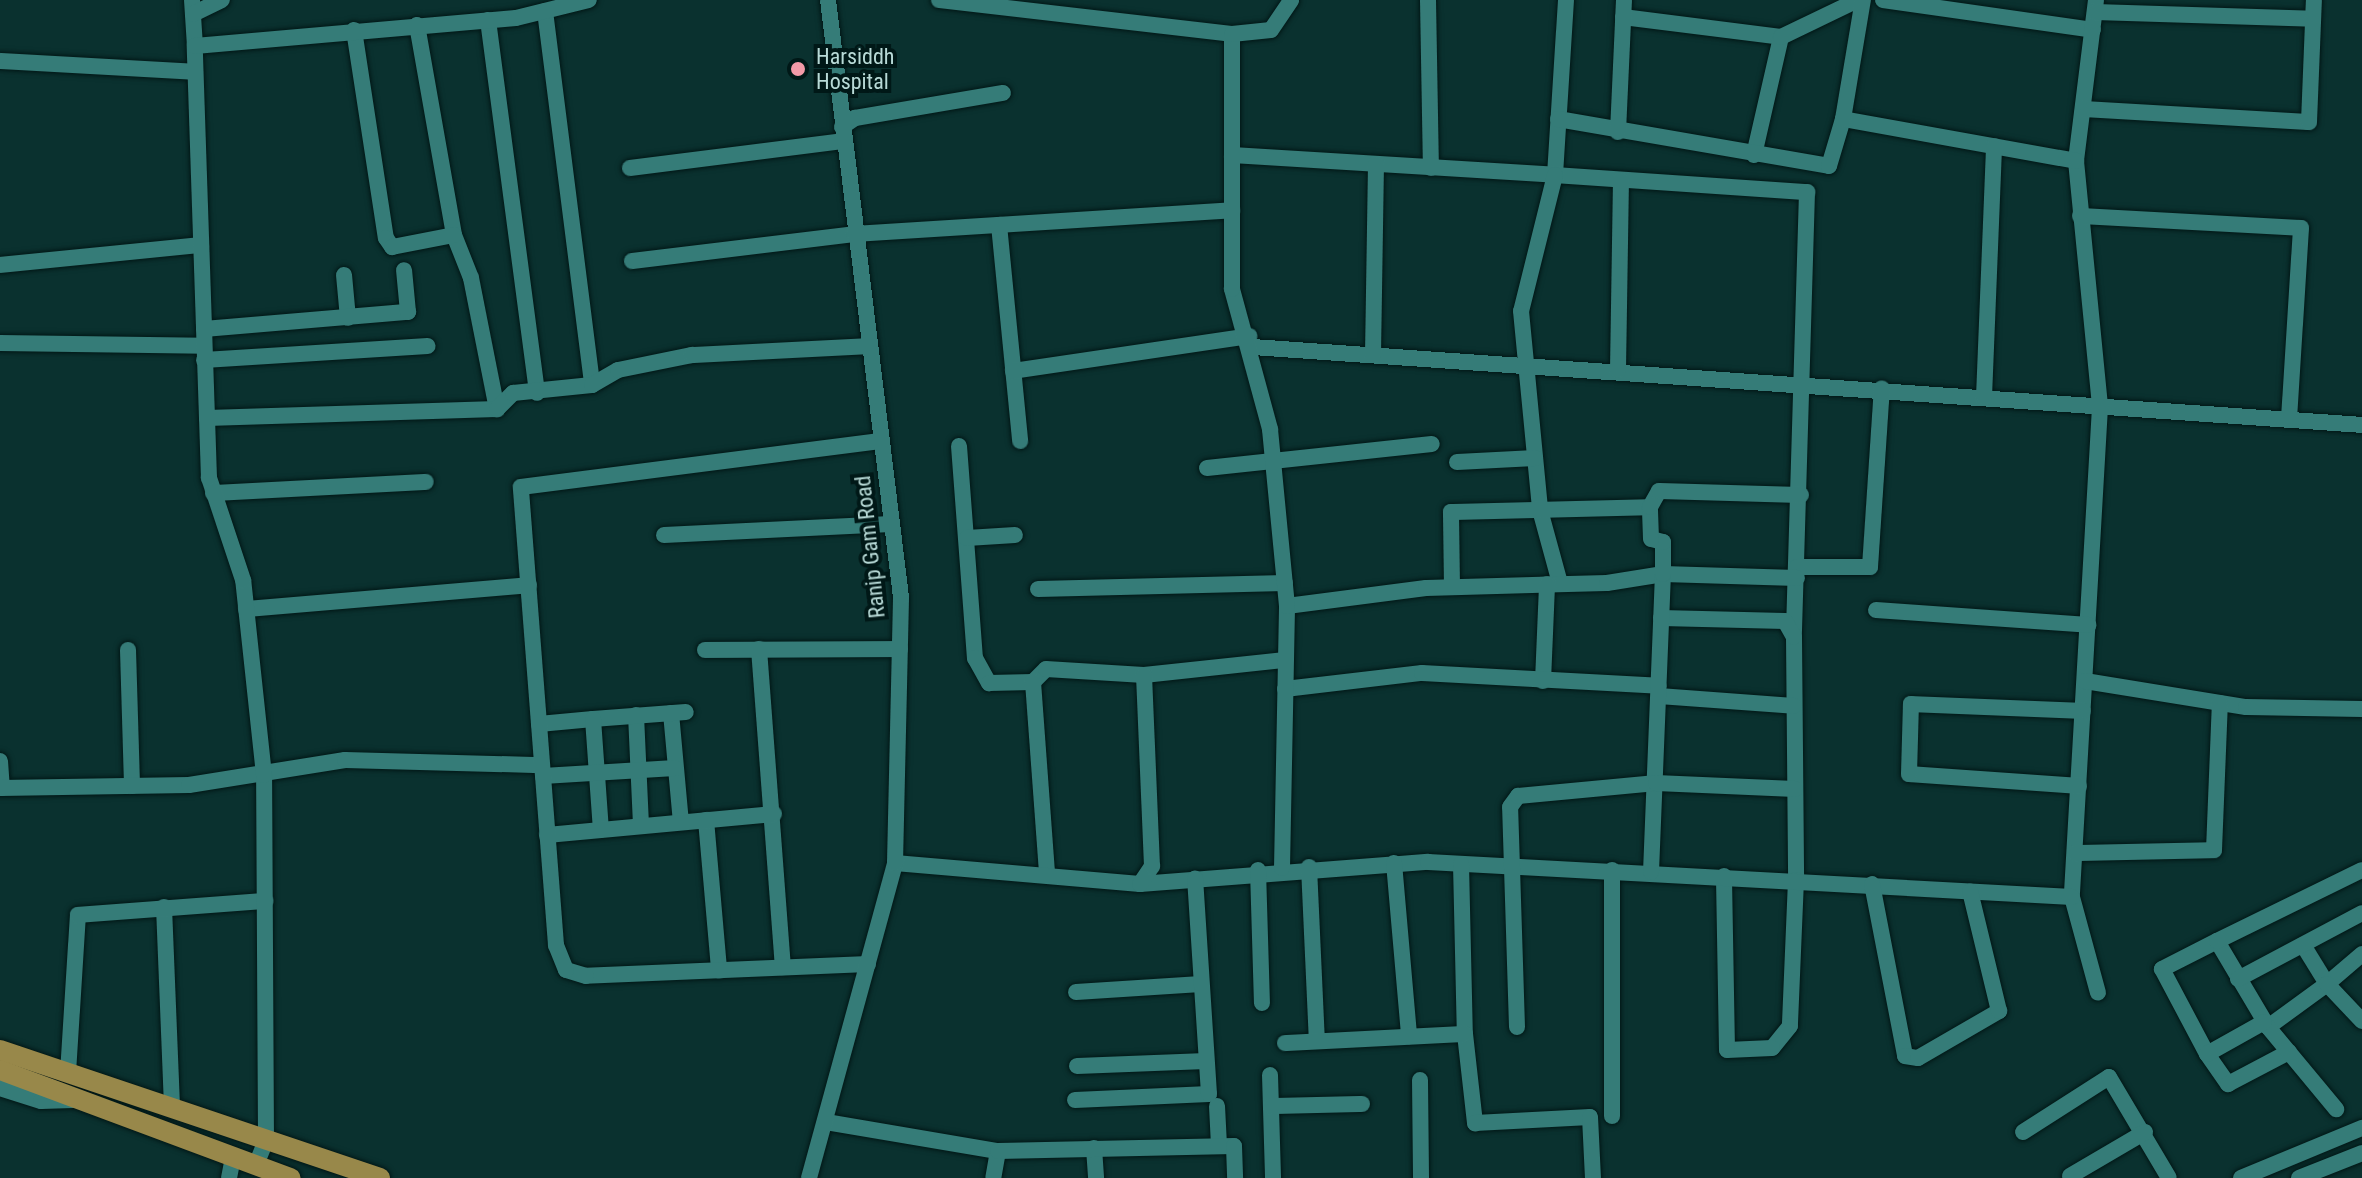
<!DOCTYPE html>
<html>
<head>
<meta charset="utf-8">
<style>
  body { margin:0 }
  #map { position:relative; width:2362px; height:1178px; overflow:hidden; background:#0a312f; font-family:"Roboto Condensed",sans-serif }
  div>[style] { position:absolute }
  .roads { filter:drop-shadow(0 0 2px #021716) drop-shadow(0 0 2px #021716) }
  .minor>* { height:16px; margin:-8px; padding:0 8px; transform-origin:8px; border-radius:8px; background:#357c78 }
  .major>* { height:20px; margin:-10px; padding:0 10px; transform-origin:10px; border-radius:10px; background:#98884a }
  .dots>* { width:22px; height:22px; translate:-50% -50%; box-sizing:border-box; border:4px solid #001817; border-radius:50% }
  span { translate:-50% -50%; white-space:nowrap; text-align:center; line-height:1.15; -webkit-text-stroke:8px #001817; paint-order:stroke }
  .poi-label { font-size:22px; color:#b8dad7 }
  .left { translate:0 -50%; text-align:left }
  .street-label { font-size:22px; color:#b8dad7 }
</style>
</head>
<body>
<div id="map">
  <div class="roads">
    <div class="minor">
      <i style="left:192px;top:0;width:46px;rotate:86.3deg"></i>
      <i style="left:939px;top:0;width:295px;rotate:6.6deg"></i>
      <i style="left:1428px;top:0;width:168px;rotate:89deg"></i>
      <i style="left:1566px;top:0;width:175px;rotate:93.6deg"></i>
      <i style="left:1555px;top:175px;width:253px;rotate:3.9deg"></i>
      <i style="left:1807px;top:192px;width:445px;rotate:91.7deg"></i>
      <i style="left:1794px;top:637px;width:243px;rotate:89.5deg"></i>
      <i style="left:1796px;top:880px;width:146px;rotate:92.4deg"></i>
      <i style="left:1790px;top:1026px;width:28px;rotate:129deg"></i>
      <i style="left:1772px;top:1048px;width:45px;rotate:177.5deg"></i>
      <i style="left:1727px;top:1050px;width:174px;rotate:-91deg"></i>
      <i style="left:1883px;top:0;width:212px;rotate:8.1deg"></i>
      <i style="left:2096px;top:0;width:162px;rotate:97.1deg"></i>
      <i style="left:2076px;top:161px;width:247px;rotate:84.4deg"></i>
      <i style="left:2100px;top:407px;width:491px;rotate:93.3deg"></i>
      <i style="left:2072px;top:897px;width:99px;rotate:74.8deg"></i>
      <i style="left:545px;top:11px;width:377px;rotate:82.8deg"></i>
      <i style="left:2095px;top:12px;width:218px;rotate:1.8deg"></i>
      <i style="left:193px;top:14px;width:32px;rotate:-26deg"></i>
      <i style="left:1623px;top:17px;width:159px;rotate:7.2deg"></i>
      <i style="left:1781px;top:37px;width:121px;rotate:102.9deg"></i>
      <i style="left:488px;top:20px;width:376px;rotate:82.5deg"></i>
      <i style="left:417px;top:25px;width:213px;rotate:80deg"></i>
      <i style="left:454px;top:235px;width:46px;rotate:68.4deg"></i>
      <i style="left:471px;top:278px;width:134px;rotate:78.8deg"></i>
      <i style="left:354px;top:30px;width:210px;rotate:81.3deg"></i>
      <i style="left:386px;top:238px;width:11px;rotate:56deg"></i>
      <i style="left:392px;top:247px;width:63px;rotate:-11deg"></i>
      <i style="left:1781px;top:37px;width:85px;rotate:-25.7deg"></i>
      <i style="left:0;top:61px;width:195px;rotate:3.2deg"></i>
      <i style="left:2083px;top:109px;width:226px;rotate:3.3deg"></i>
      <i style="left:2309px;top:122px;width:122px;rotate:-87.7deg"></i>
      <i style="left:1558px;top:119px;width:275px;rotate:9.8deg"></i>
      <i style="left:1829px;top:166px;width:49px;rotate:-73.4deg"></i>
      <i style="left:1843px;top:119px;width:237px;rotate:10.2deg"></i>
      <i style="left:1843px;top:119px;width:121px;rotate:-80.5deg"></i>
      <i style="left:842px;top:127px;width:16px;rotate:-35deg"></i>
      <i style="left:855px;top:118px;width:150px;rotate:-9.6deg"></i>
      <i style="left:1618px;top:132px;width:132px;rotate:-87.4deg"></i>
      <i style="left:1232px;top:155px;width:324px;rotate:3.5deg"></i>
      <i style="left:1555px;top:175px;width:140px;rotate:104deg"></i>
      <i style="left:1521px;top:311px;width:200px;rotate:84.5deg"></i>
      <i style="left:1540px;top:510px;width:76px;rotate:74.7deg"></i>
      <i style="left:630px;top:168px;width:216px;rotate:-7.2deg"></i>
      <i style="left:2080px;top:216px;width:221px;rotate:3.1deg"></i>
      <i style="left:2301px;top:228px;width:192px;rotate:93.6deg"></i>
      <i style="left:999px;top:225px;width:217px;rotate:84.4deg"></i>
      <i style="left:632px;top:261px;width:224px;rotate:-6.9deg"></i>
      <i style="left:854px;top:234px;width:379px;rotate:-3.6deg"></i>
      <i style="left:0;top:265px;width:202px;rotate:-5.7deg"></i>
      <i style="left:344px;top:275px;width:43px;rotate:84.7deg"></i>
      <i style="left:204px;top:329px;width:205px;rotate:-4.8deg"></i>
      <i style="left:408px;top:312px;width:42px;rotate:-95.4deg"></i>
      <i style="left:0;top:343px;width:204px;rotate:0.8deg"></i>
      <i style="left:1253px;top:347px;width:1112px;rotate:4.02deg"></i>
      <i style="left:1373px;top:355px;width:191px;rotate:-89.1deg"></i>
      <i style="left:204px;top:360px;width:224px;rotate:-3.6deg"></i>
      <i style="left:1618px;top:370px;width:190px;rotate:-89.1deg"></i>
      <i style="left:1013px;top:371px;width:239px;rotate:-8.4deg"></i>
      <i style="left:1984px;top:397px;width:251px;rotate:-87.7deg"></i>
      <i style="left:207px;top:418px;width:290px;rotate:-1.8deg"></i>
      <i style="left:497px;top:409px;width:23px;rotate:-45deg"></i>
      <i style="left:513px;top:393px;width:79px;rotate:-5.8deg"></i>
      <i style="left:592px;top:385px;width:30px;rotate:-30deg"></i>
      <i style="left:618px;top:370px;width:76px;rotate:-11.5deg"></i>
      <i style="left:692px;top:355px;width:176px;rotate:-2.9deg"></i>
      <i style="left:959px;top:446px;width:213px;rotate:85.7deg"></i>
      <i style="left:975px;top:658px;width:29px;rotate:61deg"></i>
      <i style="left:989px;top:683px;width:44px;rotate:-1.3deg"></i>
      <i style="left:1033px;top:682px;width:18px;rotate:-45deg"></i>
      <i style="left:1046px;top:669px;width:98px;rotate:3.5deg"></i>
      <i style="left:1144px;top:675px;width:142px;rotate:-6.1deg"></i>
      <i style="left:1457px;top:462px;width:78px;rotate:-2.9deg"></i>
      <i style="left:1207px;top:468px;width:226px;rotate:-6.1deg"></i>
      <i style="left:213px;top:493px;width:213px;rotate:-3deg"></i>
      <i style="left:664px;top:535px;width:227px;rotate:-2.8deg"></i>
      <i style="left:967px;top:538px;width:48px;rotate:-3.6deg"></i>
      <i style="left:1797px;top:567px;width:73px"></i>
      <i style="left:1870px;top:567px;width:179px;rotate:-86.2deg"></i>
      <i style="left:1452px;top:587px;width:75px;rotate:-90.8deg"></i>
      <i style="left:1451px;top:512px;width:199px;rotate:-1.4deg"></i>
      <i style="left:1038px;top:589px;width:247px;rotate:-1.4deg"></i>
      <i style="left:1287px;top:606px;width:140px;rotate:-7.4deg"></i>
      <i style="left:1426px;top:588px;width:181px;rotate:-1.6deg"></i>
      <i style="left:1607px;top:583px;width:57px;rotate:-9.1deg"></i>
      <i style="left:1663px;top:574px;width:134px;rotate:1.7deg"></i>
      <i style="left:246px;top:609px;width:284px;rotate:-4.8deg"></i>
      <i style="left:1876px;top:610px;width:213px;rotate:4deg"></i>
      <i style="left:1661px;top:618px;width:124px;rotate:1.4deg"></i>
      <i style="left:1785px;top:621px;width:18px;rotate:61deg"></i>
      <i style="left:759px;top:649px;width:319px;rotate:85.7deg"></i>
      <i style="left:128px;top:650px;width:136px;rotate:88.3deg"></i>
      <i style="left:705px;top:650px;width:195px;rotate:-0.3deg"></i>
      <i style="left:1543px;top:681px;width:97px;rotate:-87.6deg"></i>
      <i style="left:2085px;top:681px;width:163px;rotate:9.2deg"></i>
      <i style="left:2246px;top:707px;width:116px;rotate:1deg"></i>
      <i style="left:1033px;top:682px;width:193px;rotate:85.8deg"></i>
      <i style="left:1285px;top:689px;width:138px;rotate:-6.7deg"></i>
      <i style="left:1422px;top:673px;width:237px;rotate:3.1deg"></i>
      <i style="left:1659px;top:696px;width:135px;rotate:4.2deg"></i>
      <i style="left:671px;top:713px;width:109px;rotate:84.8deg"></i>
      <i style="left:636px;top:715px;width:111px;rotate:87.4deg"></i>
      <i style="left:593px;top:719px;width:93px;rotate:-4.3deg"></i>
      <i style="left:539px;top:724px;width:54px;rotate:-5.3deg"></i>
      <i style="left:593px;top:719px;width:111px;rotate:85.9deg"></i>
      <i style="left:0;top:761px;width:27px;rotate:86deg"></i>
      <i style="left:543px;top:776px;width:132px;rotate:-3.5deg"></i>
      <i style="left:2079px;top:786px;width:170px;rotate:-176deg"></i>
      <i style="left:1909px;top:774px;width:70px;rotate:-88.4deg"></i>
      <i style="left:1911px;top:704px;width:172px;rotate:2.3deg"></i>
      <i style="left:0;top:788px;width:189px;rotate:-0.9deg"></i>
      <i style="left:189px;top:785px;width:158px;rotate:-9.1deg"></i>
      <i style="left:345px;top:760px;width:197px;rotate:1.5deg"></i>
      <i style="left:706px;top:820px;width:151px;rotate:85deg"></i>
      <i style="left:547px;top:835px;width:228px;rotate:-5.3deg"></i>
      <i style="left:2075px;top:853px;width:139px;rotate:-1.2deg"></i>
      <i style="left:2214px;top:850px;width:147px;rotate:-87.7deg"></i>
      <i style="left:895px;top:863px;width:246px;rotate:4.9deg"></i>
      <i style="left:1140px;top:884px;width:289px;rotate:-4.4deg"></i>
      <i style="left:1428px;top:862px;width:645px;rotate:3.11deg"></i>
      <i style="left:1394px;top:863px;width:174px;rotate:85deg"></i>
      <i style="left:1461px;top:864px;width:170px;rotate:88.7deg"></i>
      <i style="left:1465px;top:1034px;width:90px;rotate:83.6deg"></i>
      <i style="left:1475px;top:1123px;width:115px;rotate:-3deg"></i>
      <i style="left:1590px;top:1117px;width:61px;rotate:87.2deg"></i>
      <i style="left:1309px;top:867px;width:174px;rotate:87.4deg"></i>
      <i style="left:1282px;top:868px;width:262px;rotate:-88.9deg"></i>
      <i style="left:1287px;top:606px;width:178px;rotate:-95.5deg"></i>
      <i style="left:1270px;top:429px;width:145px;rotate:-105.2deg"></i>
      <i style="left:1232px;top:289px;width:255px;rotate:-90deg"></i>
      <i style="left:1232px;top:34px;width:39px;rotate:-6deg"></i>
      <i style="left:1271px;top:30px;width:36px;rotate:-56deg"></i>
      <i style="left:1258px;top:870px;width:133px;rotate:88.3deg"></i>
      <i style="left:1612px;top:870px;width:246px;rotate:90deg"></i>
      <i style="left:1651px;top:872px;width:298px;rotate:-87.7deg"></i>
      <i style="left:1663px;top:574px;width:32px;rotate:-90deg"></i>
      <i style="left:1663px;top:542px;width:12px;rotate:-166deg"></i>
      <i style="left:1651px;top:539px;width:32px;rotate:-92deg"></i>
      <i style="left:1650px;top:507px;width:18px;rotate:-61deg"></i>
      <i style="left:1659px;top:491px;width:142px;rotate:1.6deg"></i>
      <i style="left:1140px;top:884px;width:22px;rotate:-56deg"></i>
      <i style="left:1152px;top:866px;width:191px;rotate:-92.4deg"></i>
      <i style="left:1872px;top:884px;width:175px;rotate:79.1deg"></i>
      <i style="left:1905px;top:1056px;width:13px;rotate:9deg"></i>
      <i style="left:1918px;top:1058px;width:94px;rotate:-30.1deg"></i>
      <i style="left:1999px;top:1011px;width:123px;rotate:-103.6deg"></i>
      <i style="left:164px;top:907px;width:201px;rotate:87.7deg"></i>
      <i style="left:2217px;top:941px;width:62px;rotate:153deg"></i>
      <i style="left:2162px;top:969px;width:96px;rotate:62.1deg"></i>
      <i style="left:2207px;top:1054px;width:37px;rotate:55deg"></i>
      <i style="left:2228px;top:1084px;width:69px;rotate:-27.7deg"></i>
      <i style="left:2303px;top:945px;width:46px;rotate:58.4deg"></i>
      <i style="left:2327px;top:984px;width:73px;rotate:143.9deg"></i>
      <i style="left:2268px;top:1027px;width:100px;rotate:-120.7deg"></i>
      <i style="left:2217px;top:941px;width:161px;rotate:-26.1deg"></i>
      <i style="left:2362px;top:954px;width:46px;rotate:139.4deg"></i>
      <i style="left:2327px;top:984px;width:51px;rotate:46.6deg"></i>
      <i style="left:868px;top:964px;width:282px;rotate:177.6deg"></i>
      <i style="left:586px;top:976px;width:21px;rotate:-163deg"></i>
      <i style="left:566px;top:970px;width:27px;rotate:-112deg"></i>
      <i style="left:556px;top:945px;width:459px;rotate:-94.4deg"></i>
      <i style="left:521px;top:487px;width:362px;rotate:-7.3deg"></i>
      <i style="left:2238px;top:979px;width:140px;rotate:-28deg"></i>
      <i style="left:1076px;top:992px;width:125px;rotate:-3.7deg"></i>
      <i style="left:1517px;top:1027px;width:220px;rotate:-91.8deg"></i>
      <i style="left:1510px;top:807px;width:14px;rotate:-54deg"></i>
      <i style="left:1518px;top:796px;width:139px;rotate:-5.4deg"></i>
      <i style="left:1656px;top:783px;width:139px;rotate:2.5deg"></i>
      <i style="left:2268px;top:1027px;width:107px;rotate:50.3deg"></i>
      <i style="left:1285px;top:1043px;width:180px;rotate:-2.9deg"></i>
      <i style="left:2207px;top:1054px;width:65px;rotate:-29.3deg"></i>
      <i style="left:1077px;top:1066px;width:129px;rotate:-2.2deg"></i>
      <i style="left:68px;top:1073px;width:158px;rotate:-86.4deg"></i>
      <i style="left:78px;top:915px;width:188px;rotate:-4.3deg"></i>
      <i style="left:1270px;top:1075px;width:103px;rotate:88.3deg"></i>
      <i style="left:1420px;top:1080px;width:98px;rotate:89.4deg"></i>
      <i style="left:0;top:1088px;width:43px;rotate:17.6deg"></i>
      <i style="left:41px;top:1101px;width:32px;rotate:-2deg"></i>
      <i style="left:1075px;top:1100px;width:134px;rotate:-2.6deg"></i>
      <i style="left:1209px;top:1094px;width:216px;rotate:-93.7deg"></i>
      <i style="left:1217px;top:1106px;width:40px;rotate:87.1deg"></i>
      <i style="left:1272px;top:1106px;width:90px;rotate:-1.3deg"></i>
      <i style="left:826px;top:1122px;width:174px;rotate:9.6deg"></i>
      <i style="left:998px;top:1151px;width:27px;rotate:100deg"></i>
      <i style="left:2023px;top:1132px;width:102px;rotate:-32.6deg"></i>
      <i style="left:2109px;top:1077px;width:117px;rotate:59.3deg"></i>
      <i style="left:1094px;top:1148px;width:30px;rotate:86deg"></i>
      <i style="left:998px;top:1151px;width:236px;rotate:-1.2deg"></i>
      <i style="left:1234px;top:1146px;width:32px;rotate:88deg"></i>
      <i style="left:256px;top:1165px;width:27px;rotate:-68deg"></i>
      <i style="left:266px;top:1140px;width:365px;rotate:-90.3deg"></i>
      <i style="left:264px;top:775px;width:196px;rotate:-96.1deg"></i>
      <i style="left:243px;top:580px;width:108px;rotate:-108.4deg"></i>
      <i style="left:209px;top:478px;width:432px;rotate:-91.9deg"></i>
      <i style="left:195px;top:46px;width:322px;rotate:-5deg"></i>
      <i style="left:516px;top:18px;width:75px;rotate:-13.9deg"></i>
      <i style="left:2070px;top:1176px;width:87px;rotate:-30.4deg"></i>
      <i style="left:229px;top:1178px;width:21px;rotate:-79deg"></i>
      <i style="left:809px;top:1178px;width:327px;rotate:-74.7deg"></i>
      <i style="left:895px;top:863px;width:266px;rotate:-88.7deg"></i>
      <i style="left:901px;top:597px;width:601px;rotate:-96.97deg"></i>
      <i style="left:2241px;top:1178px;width:131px;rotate:-22.5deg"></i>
      <i style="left:2299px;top:1178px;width:68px;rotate:-21.6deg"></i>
    </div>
    <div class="major">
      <i style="left:0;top:1050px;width:401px;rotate:18.6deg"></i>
      <i style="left:0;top:1070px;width:310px;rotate:20.4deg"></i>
    </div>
  </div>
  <div class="dots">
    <i style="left:798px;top:69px;background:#f39aa8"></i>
  </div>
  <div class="poi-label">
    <span class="left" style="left:816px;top:69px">Harsiddh<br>Hospital</span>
  </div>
  <div class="street-label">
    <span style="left:870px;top:547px;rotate:-96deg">Ranip Gam Road</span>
  </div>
</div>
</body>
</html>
